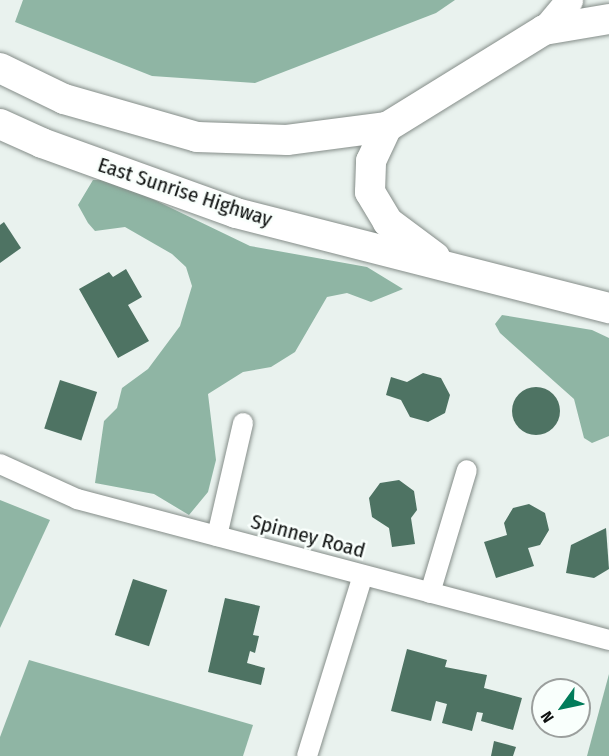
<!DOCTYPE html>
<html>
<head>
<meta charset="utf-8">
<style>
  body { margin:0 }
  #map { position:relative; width:609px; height:756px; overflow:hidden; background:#e9f2ee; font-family:"Fira Sans Condensed",sans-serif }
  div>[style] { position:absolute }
  .forest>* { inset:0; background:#8fb5a4 }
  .building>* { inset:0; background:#4e7363; transform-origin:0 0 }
  .round { border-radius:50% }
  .roads { filter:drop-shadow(0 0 2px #858d89) drop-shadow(0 0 2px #858d89) }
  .minor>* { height:20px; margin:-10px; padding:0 10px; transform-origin:10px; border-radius:10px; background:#fff }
  .secondary>* { height:27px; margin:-13.5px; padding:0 13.5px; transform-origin:13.5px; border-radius:13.5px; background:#fff }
  .primary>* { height:30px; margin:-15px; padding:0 15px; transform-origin:15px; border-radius:15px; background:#fff }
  span { translate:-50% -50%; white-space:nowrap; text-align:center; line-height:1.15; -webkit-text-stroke:5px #f9fffc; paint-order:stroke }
  .street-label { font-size:21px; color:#0d100f }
  .north { position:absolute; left:531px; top:678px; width:60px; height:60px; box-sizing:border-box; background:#f9fffc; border:2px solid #9b9f9d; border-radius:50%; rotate:237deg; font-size:16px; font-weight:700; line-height:24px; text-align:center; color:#0d100f }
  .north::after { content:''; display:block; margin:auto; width:21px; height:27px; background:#017c5a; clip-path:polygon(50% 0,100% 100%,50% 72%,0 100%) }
</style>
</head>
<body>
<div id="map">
  <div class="forest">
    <i style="clip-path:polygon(23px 0,455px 0,436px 13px,255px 83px,152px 76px,15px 22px)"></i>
    <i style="clip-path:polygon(93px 180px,113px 180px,250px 246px,367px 267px,403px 289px,371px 302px,347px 293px,327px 297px,295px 352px,271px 367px,243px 372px,208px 394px,216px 460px,208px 492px,189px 515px,154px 494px,95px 483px,104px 421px,117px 408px,122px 388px,148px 369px,180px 326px,192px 286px,186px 267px,172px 254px,125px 227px,95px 231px,88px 223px,78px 205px)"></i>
    <i style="clip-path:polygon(502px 315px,592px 330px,609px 338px,609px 436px,592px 443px,584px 438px,574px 399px,500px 333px,495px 324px)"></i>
    <i style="clip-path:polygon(0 500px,50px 520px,0 628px)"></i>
    <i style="clip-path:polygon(29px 660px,253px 725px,243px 756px,0 756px,0 737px)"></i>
    <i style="clip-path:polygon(609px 674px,609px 756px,587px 756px)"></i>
  </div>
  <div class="building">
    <i style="clip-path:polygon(4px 222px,21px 248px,0 263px,0 225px)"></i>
    <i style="clip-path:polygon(126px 269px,142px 297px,128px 305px,149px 341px,118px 358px,79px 289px,109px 272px,113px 277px)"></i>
    <i style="clip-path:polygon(423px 373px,441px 378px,450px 395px,445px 413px,428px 422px,410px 417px,401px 400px,386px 395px,391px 377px,407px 382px)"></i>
    <i style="left:60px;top:380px;width:39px;height:51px;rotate:18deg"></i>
    <i class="round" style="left:512px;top:387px;width:48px;height:48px"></i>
    <i style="clip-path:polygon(399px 480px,414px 491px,417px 510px,411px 518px,415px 544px,392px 547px,389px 528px,372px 517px,369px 498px,380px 483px)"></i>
    <i style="clip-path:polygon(529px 504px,545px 513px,549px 530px,540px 545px,528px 548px,534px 566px,496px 578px,484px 542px,507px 535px,504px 523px,513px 508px)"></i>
    <i style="clip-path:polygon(606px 528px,609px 569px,594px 578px,566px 573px,571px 545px)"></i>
    <i style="left:133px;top:579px;width:36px;height:59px;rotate:18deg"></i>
    <i style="clip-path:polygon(225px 598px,260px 606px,253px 635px,259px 636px,255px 653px,250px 651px,247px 663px,265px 668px,261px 685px,208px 672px)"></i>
    <i style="clip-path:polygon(407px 649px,447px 660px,445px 667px,487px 675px,484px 688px,522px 698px,513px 730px,481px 721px,483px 713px,477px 712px,472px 731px,442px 723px,447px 704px,436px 701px,431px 721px,391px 711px)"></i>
    <i style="clip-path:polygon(494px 741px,516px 747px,513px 756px,491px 756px)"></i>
  </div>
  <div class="roads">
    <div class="minor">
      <i style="left:0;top:464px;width:85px;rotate:24.4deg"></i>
      <i style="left:77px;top:499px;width:550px;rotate:14.84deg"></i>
      <i style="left:217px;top:536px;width:116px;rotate:-77deg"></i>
      <i style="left:430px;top:593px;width:128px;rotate:-73.3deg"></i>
      <i style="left:307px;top:756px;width:189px;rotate:-72.8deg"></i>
    </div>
    <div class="secondary">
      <i style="left:544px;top:30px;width:39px;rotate:-50deg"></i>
    </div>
    <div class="primary">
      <i style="left:0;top:68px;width:71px;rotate:25.8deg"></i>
      <i style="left:64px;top:99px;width:138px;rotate:15.9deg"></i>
      <i style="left:197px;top:137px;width:90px;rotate:1.9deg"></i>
      <i style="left:287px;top:140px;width:101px;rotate:-7.4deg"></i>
      <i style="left:0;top:124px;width:46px;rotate:24.3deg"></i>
      <i style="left:42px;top:143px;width:206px;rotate:19.8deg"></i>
      <i style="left:236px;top:213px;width:385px;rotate:14.3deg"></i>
      <i style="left:435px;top:257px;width:59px;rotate:-143.3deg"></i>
      <i style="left:388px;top:222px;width:35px;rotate:-121deg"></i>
      <i style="left:370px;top:192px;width:31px;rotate:-88deg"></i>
      <i style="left:371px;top:161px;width:38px;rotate:-65deg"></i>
      <i style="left:387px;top:127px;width:185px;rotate:-31.7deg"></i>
      <i style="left:544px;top:30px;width:66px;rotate:-9.6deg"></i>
    </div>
  </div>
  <div class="street-label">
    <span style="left:185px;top:192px;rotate:18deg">East Sunrise Highway</span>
    <span style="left:308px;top:536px;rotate:15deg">Spinney Road</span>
  </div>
  <div class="north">N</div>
</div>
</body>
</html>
